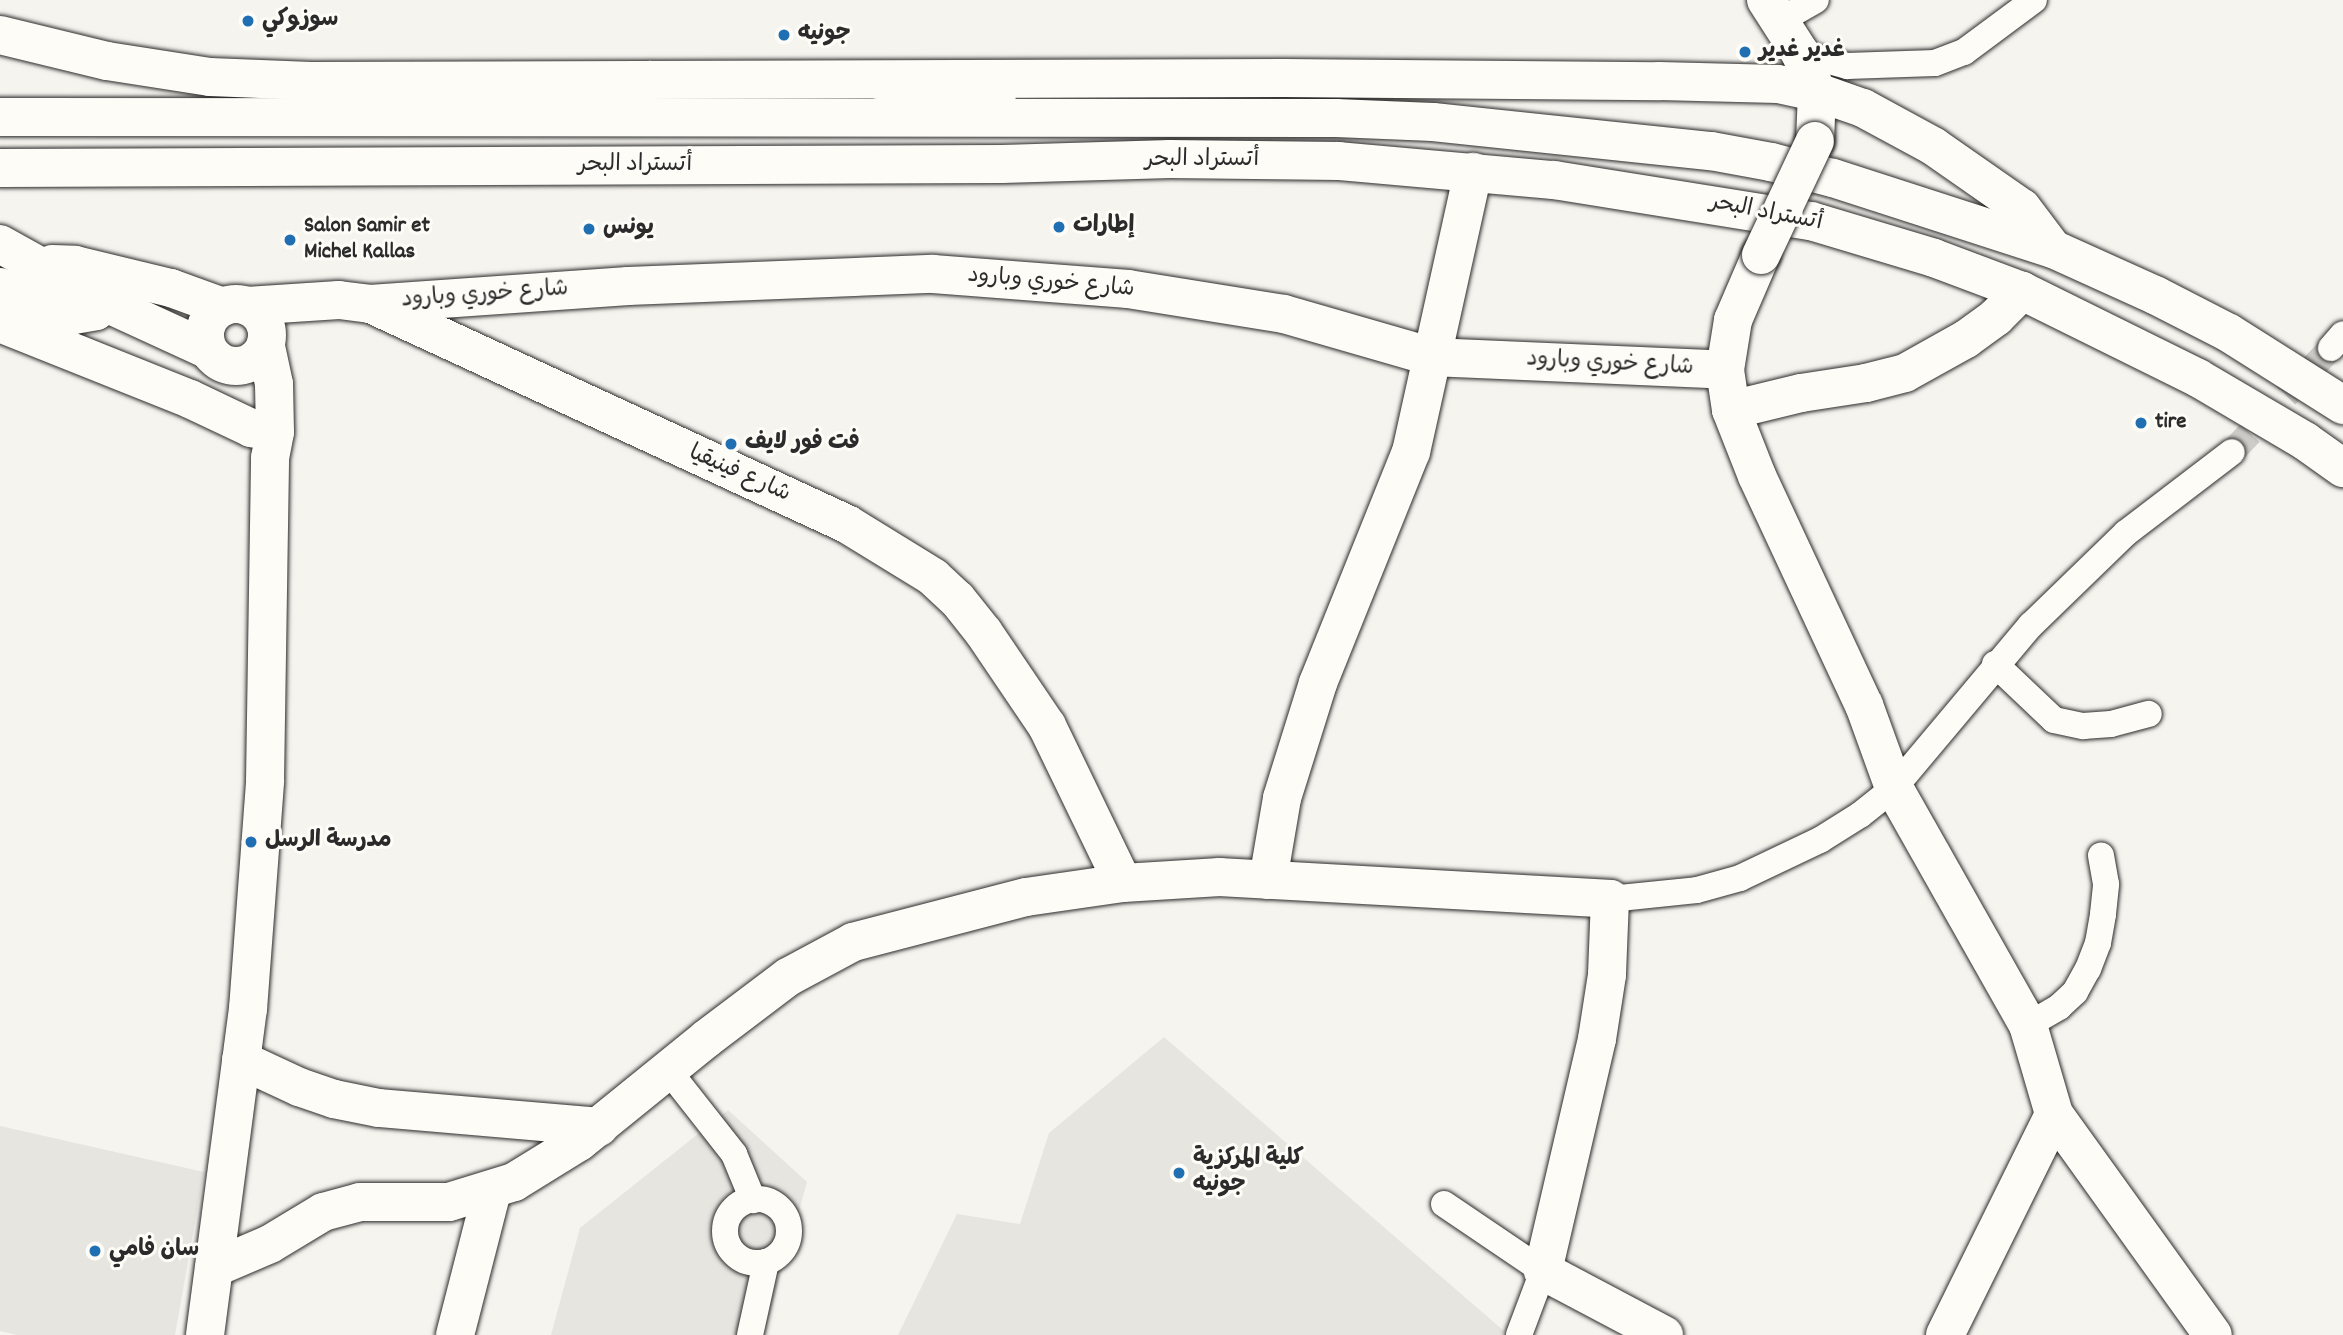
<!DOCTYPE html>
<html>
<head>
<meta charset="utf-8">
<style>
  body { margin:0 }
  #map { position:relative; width:2343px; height:1335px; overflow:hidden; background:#f5f4ef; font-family:Dekko,"Playpen Sans Arabic",sans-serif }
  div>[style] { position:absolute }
  .built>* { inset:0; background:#e6e5e0 }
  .street-tunnel>* { height:26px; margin-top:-13px; transform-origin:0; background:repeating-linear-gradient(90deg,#cdccc8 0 26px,transparent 0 39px) }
  .roads { filter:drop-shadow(0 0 2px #2b2b2b) drop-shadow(0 0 2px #2b2b2b) }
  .street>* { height:26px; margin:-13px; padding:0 13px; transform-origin:13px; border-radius:13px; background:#fdfcf7 }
  .street>.ring { margin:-13px; padding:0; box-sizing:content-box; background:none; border:26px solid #fdfcf7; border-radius:50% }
  .secondary>* { height:38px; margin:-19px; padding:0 19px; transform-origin:19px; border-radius:19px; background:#fdfcf7 }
  .secondary>.ring { margin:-19px; padding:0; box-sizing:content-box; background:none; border:38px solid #fdfcf7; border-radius:50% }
  .highway>* { height:38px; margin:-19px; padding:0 19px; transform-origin:19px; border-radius:19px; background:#fdfcf7 }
  .bridges { filter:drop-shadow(0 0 2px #2b2b2b) drop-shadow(0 0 2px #2b2b2b) }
  .secondary-bridge>* { height:38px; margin:-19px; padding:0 19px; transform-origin:19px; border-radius:19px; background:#fdfcf7 }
  .dots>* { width:19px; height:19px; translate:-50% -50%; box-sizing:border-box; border:4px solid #fdfcf7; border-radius:50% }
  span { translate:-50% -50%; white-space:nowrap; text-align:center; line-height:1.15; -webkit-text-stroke:6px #fdfcf7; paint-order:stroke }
  .poi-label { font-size:23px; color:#2b2b2b; font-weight:700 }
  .left { translate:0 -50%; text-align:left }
  .street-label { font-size:23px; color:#2b2b2b }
</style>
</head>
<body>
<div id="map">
  <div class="built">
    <i style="clip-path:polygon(1164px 1037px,1504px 1331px,1503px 1335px,898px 1335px,957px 1214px,1020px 1224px,1049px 1133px)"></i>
    <i style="clip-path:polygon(728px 1110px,807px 1182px,764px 1335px,551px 1335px,580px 1228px)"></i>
    <i style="clip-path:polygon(0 1126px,204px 1172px,175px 1335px,17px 1335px,0 1331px)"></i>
  </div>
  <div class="street-tunnel">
    <i style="left:2232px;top:452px;width:144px;rotate:-46.4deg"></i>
  </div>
  <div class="roads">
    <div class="street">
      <i style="left:1781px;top:20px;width:40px;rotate:-29.7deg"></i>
      <i style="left:1800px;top:53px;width:49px;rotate:15.5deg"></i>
      <i style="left:1847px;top:66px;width:88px;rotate:-2deg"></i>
      <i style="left:1935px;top:63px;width:31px;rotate:-21deg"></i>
      <i style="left:1964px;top:52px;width:87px;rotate:-36.6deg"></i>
      <i style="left:2331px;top:348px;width:18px;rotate:-49deg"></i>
      <i style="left:1995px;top:664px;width:81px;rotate:43.5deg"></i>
      <i style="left:2054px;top:720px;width:30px;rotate:12deg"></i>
      <i style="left:2083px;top:726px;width:28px;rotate:-4deg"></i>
      <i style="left:2111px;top:724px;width:39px;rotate:-15deg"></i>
      <i style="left:1610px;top:899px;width:87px;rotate:-5.9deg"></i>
      <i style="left:1697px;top:890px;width:45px;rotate:-15.6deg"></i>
      <i style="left:1740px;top:878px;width:89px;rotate:-25.4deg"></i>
      <i style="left:1820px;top:840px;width:47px;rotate:-32deg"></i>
      <i style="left:1860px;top:815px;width:43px;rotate:-38.5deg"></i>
      <i style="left:1894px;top:788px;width:213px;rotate:-50deg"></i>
      <i style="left:2031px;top:625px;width:132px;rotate:-44.1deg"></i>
      <i style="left:2126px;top:533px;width:133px;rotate:-37.4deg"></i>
      <i style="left:2028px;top:1025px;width:36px;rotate:-30deg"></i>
      <i style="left:2059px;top:1007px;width:22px;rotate:-43deg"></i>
      <i style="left:2075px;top:992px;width:26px;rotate:-61deg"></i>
      <i style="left:2088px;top:969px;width:28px;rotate:-69deg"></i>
      <i style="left:2098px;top:943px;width:29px;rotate:-80deg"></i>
      <i style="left:2103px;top:914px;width:30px;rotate:-84deg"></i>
      <i style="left:2106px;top:884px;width:29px;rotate:-100deg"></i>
      <i style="left:668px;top:1070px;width:107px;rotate:51.8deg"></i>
      <i style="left:734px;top:1154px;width:50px;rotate:67.6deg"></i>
      <i class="ring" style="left:725px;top:1199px;width:38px;height:38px"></i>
      <i style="left:1444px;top:1204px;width:120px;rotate:34.1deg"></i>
      <i style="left:1543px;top:1271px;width:68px;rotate:110.6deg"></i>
      <i style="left:750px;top:1335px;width:75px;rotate:-77.6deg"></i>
    </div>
    <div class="secondary">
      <i style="left:1766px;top:0;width:63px;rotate:57.3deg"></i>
      <i style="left:1800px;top:53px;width:43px;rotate:66.4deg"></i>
      <i style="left:1817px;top:92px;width:49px;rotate:92.3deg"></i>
      <i style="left:0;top:35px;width:110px;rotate:13.7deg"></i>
      <i style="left:107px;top:61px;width:104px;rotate:8.8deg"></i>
      <i style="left:210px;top:77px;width:101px;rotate:2.3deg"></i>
      <i style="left:311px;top:81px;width:973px;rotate:-0.18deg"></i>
      <i style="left:1284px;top:78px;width:375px;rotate:0.5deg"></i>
      <i style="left:1659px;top:81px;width:119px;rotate:1.4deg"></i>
      <i style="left:1778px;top:84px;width:40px;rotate:12deg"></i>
      <i style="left:0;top:244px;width:121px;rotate:29.1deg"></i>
      <i style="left:106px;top:303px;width:112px;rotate:24.7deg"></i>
      <i style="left:1761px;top:255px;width:71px;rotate:113.3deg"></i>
      <i style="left:1733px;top:320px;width:51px;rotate:99.1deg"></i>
      <i style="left:1725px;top:370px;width:40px;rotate:81.5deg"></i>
      <i style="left:1731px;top:410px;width:71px;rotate:68.5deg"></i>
      <i style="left:1757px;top:476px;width:253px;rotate:65deg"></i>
      <i style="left:1864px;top:705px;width:88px;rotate:70.1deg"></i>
      <i style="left:1894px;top:788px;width:272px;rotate:60.5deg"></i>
      <i style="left:2028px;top:1025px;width:93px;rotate:73.7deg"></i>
      <i style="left:2054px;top:1114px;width:272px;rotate:54.3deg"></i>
      <i style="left:52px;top:264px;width:23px;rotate:2deg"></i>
      <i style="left:75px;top:265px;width:99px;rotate:13.5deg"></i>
      <i style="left:171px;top:288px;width:55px;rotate:20.1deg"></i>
      <i class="ring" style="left:205px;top:304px;width:24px;height:24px"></i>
      <i style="left:247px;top:306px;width:92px;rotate:-3.7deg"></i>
      <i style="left:339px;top:300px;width:31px;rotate:7deg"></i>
      <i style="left:370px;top:304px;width:259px;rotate:-4deg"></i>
      <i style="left:628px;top:286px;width:305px;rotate:-2.3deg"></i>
      <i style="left:933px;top:274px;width:196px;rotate:4.4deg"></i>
      <i style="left:1128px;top:289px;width:158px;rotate:9.1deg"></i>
      <i style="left:1284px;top:314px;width:155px;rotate:16.1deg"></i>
      <i style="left:1433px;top:357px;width:292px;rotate:2.5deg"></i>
      <i style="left:375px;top:306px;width:520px;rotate:24.79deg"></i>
      <i style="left:847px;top:524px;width:101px;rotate:31.6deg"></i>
      <i style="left:933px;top:577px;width:33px;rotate:43deg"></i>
      <i style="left:957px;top:599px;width:43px;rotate:51.5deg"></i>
      <i style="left:984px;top:633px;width:112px;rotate:55.9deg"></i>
      <i style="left:1047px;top:726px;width:174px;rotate:64.2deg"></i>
      <i style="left:0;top:323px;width:205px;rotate:21.8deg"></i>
      <i style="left:190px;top:399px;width:68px;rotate:25.4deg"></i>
      <i style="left:251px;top:428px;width:24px;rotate:9deg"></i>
      <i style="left:1731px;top:410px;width:72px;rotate:-13.7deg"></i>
      <i style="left:1801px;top:393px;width:66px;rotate:-8.7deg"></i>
      <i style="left:1866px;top:383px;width:40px;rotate:-14.4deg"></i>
      <i style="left:1905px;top:373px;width:70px;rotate:-29.1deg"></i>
      <i style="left:1966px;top:339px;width:37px;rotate:-36deg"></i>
      <i style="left:1996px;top:317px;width:37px;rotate:-45deg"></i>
      <i style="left:1268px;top:880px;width:83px;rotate:-80.3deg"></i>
      <i style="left:1282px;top:798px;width:121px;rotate:-72.6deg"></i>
      <i style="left:1318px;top:683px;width:249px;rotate:-68.1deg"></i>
      <i style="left:1411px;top:452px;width:287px;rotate:-77.5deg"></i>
      <i style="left:241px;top:1060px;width:64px;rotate:25deg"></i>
      <i style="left:299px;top:1087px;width:37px;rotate:19deg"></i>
      <i style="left:334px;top:1099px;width:46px;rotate:11.3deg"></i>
      <i style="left:379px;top:1108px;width:221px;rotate:4.9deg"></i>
      <i style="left:214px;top:1268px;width:61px;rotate:-23.2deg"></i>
      <i style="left:270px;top:1244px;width:62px;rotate:-31.1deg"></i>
      <i style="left:323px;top:1212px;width:38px;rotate:-15deg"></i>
      <i style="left:360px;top:1202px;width:89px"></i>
      <i style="left:449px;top:1202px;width:68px;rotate:-17.1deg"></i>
      <i style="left:514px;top:1182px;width:76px;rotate:-31.6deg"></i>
      <i style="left:579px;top:1142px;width:164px;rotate:-39deg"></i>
      <i style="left:706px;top:1039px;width:103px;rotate:-37.1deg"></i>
      <i style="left:788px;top:977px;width:74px;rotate:-28.3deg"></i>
      <i style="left:853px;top:942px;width:179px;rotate:-14.6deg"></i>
      <i style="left:1026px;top:897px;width:98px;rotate:-8.2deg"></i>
      <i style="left:1123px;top:883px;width:97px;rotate:-3.5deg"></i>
      <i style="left:1220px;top:877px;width:391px;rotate:3.2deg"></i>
      <i style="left:1610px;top:899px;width:76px;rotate:92.3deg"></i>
      <i style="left:1607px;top:975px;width:65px;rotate:98.9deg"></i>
      <i style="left:1597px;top:1039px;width:238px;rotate:103.1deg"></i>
      <i style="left:1543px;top:1271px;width:137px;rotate:27.9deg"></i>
      <i style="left:205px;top:1335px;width:329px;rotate:-82.5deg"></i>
      <i style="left:248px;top:1009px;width:229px;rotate:-85.7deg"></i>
      <i style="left:265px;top:781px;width:323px;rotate:-89.1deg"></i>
      <i style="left:270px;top:458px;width:26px;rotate:-79deg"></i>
      <i style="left:275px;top:432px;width:48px;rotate:-91.2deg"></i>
      <i style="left:274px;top:384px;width:40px;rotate:-102deg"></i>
      <i style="left:455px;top:1335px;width:149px;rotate:-75.6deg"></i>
      <i style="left:1945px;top:1335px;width:246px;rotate:-63.7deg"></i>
    </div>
    <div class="highway">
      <i style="left:881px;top:81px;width:117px;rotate:8.8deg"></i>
      <i style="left:1817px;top:92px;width:49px;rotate:19.2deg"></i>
      <i style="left:1863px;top:108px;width:80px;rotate:28.5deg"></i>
      <i style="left:1933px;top:146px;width:108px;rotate:34.9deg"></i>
      <i style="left:2022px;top:208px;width:51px;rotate:52.9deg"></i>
      <i style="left:548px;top:98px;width:103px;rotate:-10.1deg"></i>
      <i style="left:0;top:117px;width:1336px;rotate:0.04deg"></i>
      <i style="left:1336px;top:118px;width:97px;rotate:2.4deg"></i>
      <i style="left:1433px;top:122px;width:280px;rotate:6deg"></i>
      <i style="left:1711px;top:151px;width:61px;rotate:10.4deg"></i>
      <i style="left:1771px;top:162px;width:64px;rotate:14.5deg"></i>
      <i style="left:1833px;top:178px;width:231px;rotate:17.9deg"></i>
      <i style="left:2053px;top:249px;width:112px;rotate:24.3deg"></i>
      <i style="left:2155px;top:295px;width:83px;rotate:27.2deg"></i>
      <i style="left:2229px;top:333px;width:135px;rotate:32.3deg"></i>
      <i style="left:0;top:168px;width:1002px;rotate:-0.23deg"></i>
      <i style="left:1002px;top:164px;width:168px;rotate:-1.7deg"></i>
      <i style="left:1170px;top:159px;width:169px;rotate:0.7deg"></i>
      <i style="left:1339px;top:161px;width:216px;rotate:5.1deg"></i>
      <i style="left:1554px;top:180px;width:260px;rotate:9.1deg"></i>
      <i style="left:1811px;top:221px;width:128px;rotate:16.7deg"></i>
      <i style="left:1934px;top:258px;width:94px;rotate:20.6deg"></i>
      <i style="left:2022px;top:291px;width:196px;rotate:26.3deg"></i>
      <i style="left:2198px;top:378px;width:124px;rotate:30.5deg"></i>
      <i style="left:2305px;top:441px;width:47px;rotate:35.4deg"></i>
      <i style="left:0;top:287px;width:79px;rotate:20.7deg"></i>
      <i style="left:74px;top:315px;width:22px;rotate:-10deg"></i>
      <i style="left:96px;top:311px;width:13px;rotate:-39deg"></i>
    </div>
  </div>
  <div class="bridges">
    <div class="secondary-bridge">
      <i style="left:1761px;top:255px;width:126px;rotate:-64.7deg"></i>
    </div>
  </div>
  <div class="dots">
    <i style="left:248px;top:21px;background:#1f6fb2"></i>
    <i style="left:784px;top:35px;background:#1f6fb2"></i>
    <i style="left:1745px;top:52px;background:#1f6fb2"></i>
    <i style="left:1059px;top:227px;background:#1f6fb2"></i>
    <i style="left:589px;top:229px;background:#1f6fb2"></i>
    <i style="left:290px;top:240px;background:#1f6fb2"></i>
    <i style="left:2141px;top:423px;background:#1f6fb2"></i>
    <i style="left:731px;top:444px;background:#1f6fb2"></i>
    <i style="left:251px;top:842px;background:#1f6fb2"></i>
    <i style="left:1179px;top:1173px;background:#1f6fb2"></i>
    <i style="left:95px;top:1251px;background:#1f6fb2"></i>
  </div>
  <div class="poi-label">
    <span class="left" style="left:262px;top:21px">سوزوكي</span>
    <span class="left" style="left:798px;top:35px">جونيه</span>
    <span class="left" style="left:1759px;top:52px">غدير غدير</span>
    <span class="left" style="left:304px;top:240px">Salon Samir et<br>Michel Kallas</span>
    <span class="left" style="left:1073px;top:227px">إطارات</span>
    <span class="left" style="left:603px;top:229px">يونس</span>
    <span class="left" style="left:2155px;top:423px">tire</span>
    <span class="left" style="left:745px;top:444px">فت فور لايف</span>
    <span class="left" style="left:265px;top:842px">مدرسة الرسل</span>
    <span class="left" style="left:1193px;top:1173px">كلية المركزية<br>جونيه</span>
    <span class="left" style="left:109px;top:1251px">سان فامي</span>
  </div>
  <div class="street-label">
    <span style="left:1202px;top:161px">أتستراد البحر</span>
    <span style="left:635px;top:166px">أتستراد البحر</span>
    <span style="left:1766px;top:214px;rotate:11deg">أتستراد البحر</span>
    <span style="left:1051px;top:284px;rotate:5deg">شارع خوري وبارود</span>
    <span style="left:485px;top:296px;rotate:-4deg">شارع خوري وبارود</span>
    <span style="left:1610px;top:365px;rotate:3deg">شارع خوري وبارود</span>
    <span style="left:739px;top:475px;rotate:24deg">شارع فينيقيا</span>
  </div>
</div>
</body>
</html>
